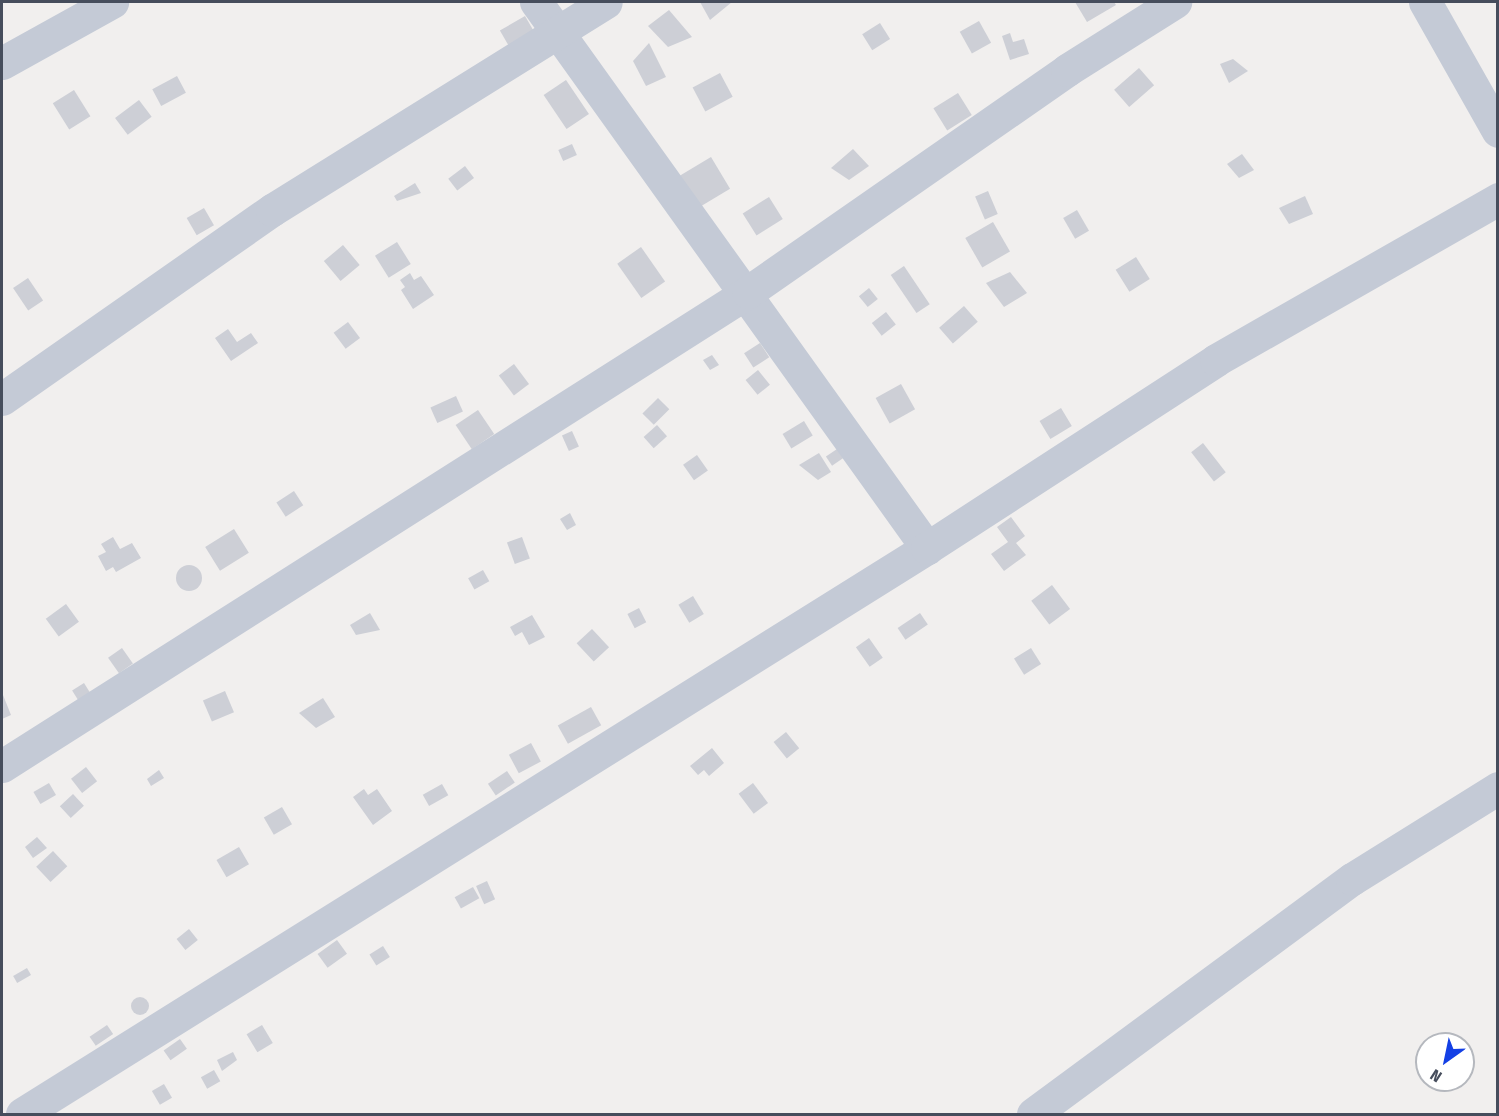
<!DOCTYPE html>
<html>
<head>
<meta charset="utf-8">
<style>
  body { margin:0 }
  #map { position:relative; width:1499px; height:1116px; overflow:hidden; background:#f1efee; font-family:"Fira Sans Condensed",sans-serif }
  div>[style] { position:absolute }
  .building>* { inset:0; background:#cdcfd6; transform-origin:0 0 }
  .round { border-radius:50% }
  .minor>* { height:33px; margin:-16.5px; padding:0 16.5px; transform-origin:16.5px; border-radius:16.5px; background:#c4cad6 }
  span { translate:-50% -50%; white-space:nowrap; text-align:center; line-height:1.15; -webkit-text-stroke:5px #fff; paint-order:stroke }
  .frame { position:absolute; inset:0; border:3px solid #464d5c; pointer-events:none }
  .north { position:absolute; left:1415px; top:1032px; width:60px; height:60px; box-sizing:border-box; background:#fff; border:2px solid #b5b8be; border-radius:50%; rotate:213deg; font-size:16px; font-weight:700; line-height:24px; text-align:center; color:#464d5c }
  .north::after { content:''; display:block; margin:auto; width:21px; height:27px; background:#1440e5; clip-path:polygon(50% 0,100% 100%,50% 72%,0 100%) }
</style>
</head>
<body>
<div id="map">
  <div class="building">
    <i style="clip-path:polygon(700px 2px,732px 2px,710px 20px)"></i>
    <i style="clip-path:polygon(1075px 2px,1114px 2px,1116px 5px,1087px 22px)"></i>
    <i style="clip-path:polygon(669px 10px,692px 37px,668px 47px,648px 26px)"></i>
    <i style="left:525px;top:16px;width:24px;height:29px;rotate:60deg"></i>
    <i style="left:979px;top:21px;width:25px;height:22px;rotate:61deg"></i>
    <i style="left:880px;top:23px;width:19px;height:21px;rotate:58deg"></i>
    <i style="clip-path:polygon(1010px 33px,1013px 42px,1024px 39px,1029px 54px,1010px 60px,1002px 36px)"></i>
    <i style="clip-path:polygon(649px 43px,666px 77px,646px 86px,633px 61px)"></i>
    <i style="clip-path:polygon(1233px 59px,1248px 71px,1229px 83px,1220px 64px)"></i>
    <i style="left:1139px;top:68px;width:23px;height:33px;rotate:49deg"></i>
    <i style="left:720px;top:73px;width:27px;height:31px;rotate:62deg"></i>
    <i style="left:177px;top:76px;width:19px;height:28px;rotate:62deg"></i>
    <i style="left:566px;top:80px;width:41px;height:27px;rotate:56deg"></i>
    <i style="left:74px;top:90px;width:31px;height:25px;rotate:58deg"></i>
    <i style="left:958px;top:93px;width:26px;height:29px;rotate:58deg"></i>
    <i style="left:139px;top:100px;width:21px;height:30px;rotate:53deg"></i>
    <i style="left:572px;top:144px;width:12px;height:15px;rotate:66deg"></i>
    <i style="clip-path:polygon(853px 149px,869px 166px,849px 180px,831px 168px)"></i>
    <i style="clip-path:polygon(1242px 154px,1254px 170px,1239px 178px,1227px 164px)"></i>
    <i style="left:711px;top:157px;width:37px;height:36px;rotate:59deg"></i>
    <i style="left:465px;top:166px;width:15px;height:21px;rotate:53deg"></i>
    <i style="clip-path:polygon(415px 183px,421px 193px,397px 201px,394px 196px)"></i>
    <i style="left:988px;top:191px;width:25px;height:14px;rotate:67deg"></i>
    <i style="clip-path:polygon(1305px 196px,1313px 214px,1289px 224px,1279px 208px)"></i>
    <i style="left:769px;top:197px;width:26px;height:31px;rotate:58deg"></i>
    <i style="left:204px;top:208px;width:20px;height:20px;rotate:60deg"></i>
    <i style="left:1077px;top:210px;width:24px;height:16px;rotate:60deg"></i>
    <i style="left:993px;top:222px;width:34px;height:32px;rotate:60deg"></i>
    <i style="left:397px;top:242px;width:26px;height:26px;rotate:58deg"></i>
    <i style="left:343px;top:245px;width:26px;height:25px;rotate:50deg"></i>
    <i style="left:641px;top:247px;width:42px;height:29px;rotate:55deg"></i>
    <i style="left:1136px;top:257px;width:26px;height:24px;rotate:58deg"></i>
    <i style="left:904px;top:266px;width:46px;height:16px;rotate:56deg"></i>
    <i style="clip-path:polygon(1010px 272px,1027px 293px,1004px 307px,986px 283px)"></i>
    <i style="clip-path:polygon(410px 273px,414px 280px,421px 276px,434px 295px,413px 309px,401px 290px,405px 287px,400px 280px)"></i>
    <i style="left:28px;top:278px;width:27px;height:18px;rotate:56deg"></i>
    <i style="left:869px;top:288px;width:14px;height:13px;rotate:51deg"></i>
    <i style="left:964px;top:306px;width:21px;height:33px;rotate:49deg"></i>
    <i style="left:886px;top:312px;width:16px;height:18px;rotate:52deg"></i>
    <i style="left:348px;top:322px;width:20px;height:18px;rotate:53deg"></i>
    <i style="clip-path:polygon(228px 329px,237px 342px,251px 333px,258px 343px,231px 361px,215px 338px)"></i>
    <i style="left:760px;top:343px;width:17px;height:19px;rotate:57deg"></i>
    <i style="clip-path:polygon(712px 355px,719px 365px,710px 370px,703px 360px)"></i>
    <i style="left:514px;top:364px;width:25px;height:19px;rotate:53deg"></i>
    <i style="left:758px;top:370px;width:19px;height:16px;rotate:51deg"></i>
    <i style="left:901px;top:384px;width:29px;height:29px;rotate:61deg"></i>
    <i style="left:456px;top:396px;width:17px;height:28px;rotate:66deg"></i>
    <i style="left:658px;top:398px;width:16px;height:22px;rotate:45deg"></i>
    <i style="left:1061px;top:408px;width:21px;height:25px;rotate:59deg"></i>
    <i style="left:478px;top:410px;width:29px;height:27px;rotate:56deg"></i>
    <i style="left:804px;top:421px;width:17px;height:25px;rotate:59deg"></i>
    <i style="left:657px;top:425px;width:15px;height:18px;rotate:48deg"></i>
    <i style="left:572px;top:431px;width:17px;height:11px;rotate:66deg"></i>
    <i style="left:1203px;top:443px;width:37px;height:15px;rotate:52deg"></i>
    <i style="left:840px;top:447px;width:11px;height:17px;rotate:56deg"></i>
    <i style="clip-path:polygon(819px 453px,831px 472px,818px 480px,799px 465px)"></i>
    <i style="left:697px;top:455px;width:19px;height:17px;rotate:55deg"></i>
    <i style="left:294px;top:491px;width:17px;height:21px;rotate:57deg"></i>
    <i style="clip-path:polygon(570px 513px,576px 525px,567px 530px,560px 519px)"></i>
    <i style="clip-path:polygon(1011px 517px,1025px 536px,1016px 543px,1026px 555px,1004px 571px,991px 554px,1008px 542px,997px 527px)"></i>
    <i style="left:234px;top:529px;width:28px;height:34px;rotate:58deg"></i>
    <i style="clip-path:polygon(113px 537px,120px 549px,132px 543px,141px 558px,116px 572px,113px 567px,106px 571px,98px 556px,106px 552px,101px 544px)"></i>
    <i style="left:522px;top:537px;width:23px;height:16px;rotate:70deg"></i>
    <i class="round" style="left:176px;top:565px;width:26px;height:26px"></i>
    <i style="left:483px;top:570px;width:13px;height:17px;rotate:61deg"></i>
    <i style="left:1052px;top:585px;width:30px;height:26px;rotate:53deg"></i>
    <i style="left:693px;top:596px;width:21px;height:17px;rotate:59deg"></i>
    <i style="left:66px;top:604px;width:22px;height:25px;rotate:54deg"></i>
    <i style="left:639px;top:608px;width:16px;height:13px;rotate:63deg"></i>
    <i style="clip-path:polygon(370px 613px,380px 630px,356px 635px,350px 625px)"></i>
    <i style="left:920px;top:613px;width:14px;height:27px;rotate:56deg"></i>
    <i style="clip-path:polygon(532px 615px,545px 637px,529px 645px,522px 632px,515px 636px,510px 627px)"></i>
    <i style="left:592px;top:629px;width:25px;height:21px;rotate:47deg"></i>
    <i style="left:869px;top:638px;width:24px;height:16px;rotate:55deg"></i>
    <i style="left:122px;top:648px;width:19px;height:17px;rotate:55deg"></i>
    <i style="left:1031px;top:648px;width:19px;height:20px;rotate:58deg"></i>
    <i style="left:84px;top:683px;width:13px;height:14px;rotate:58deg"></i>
    <i style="left:225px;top:691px;width:23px;height:24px;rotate:67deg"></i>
    <i style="clip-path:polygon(3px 695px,11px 715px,2px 719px,2px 696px)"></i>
    <i style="clip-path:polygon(323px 698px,335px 717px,316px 728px,299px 713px)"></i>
    <i style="left:591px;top:707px;width:21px;height:38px;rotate:61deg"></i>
    <i style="left:786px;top:732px;width:21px;height:16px;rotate:51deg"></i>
    <i style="left:531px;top:743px;width:21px;height:25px;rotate:62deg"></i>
    <i style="clip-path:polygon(712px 748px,724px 763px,709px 776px,704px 770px,698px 775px,690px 766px)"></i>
    <i style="left:86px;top:767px;width:18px;height:19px;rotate:52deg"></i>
    <i style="clip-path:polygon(159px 770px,164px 778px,151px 786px,147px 779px)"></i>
    <i style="left:507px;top:771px;width:14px;height:23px;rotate:56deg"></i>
    <i style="left:49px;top:783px;width:14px;height:18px;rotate:60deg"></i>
    <i style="left:753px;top:783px;width:25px;height:18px;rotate:53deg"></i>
    <i style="left:442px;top:784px;width:13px;height:22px;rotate:61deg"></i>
    <i style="clip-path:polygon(364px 789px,368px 795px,377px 789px,392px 811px,373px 825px,353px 797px)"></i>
    <i style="left:73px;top:794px;width:16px;height:18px;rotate:47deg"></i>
    <i style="left:282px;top:807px;width:20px;height:21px;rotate:60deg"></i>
    <i style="clip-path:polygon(37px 837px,47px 848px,33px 858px,25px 847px)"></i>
    <i style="left:239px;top:847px;width:20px;height:26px;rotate:60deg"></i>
    <i style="left:53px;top:851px;width:21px;height:23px;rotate:47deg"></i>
    <i style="left:487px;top:881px;width:20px;height:12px;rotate:66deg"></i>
    <i style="left:473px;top:887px;width:13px;height:21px;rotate:61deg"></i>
    <i style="left:189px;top:929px;width:14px;height:16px;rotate:51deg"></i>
    <i style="left:337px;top:940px;width:17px;height:24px;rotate:54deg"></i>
    <i style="left:383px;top:946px;width:13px;height:16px;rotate:58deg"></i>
    <i style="left:27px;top:968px;width:8px;height:16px;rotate:60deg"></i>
    <i class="round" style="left:131px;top:997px;width:18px;height:18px"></i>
    <i style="left:107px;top:1025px;width:11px;height:21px;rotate:56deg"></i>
    <i style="left:262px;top:1025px;width:21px;height:18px;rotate:59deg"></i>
    <i style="left:180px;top:1039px;width:12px;height:20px;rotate:55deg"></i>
    <i style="clip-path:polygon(233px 1052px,237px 1060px,222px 1071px,217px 1060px)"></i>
    <i style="left:214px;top:1070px;width:13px;height:15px;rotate:61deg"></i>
    <i style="left:164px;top:1084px;width:16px;height:14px;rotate:60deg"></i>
  </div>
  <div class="minor">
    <i style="left:536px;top:2px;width:672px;rotate:54.39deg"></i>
    <i style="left:1425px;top:2px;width:148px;rotate:60.5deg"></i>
    <i style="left:2px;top:63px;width:126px;rotate:-29deg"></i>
    <i style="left:2px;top:399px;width:330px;rotate:-35deg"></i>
    <i style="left:272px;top:210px;width:393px;rotate:-31.9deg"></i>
    <i style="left:2px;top:766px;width:884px;rotate:-32.43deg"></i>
    <i style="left:748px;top:292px;width:389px;rotate:-34.8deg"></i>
    <i style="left:1067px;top:70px;width:128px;rotate:-32.2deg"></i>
    <i style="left:22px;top:1114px;width:1067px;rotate:-32.02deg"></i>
    <i style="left:927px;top:548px;width:345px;rotate:-33deg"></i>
    <i style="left:1216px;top:360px;width:325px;rotate:-29.7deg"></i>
    <i style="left:1033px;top:1114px;width:396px;rotate:-36.4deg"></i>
    <i style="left:1352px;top:879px;width:172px;rotate:-31.9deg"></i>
  </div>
  <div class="frame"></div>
  <div class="north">N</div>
</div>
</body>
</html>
